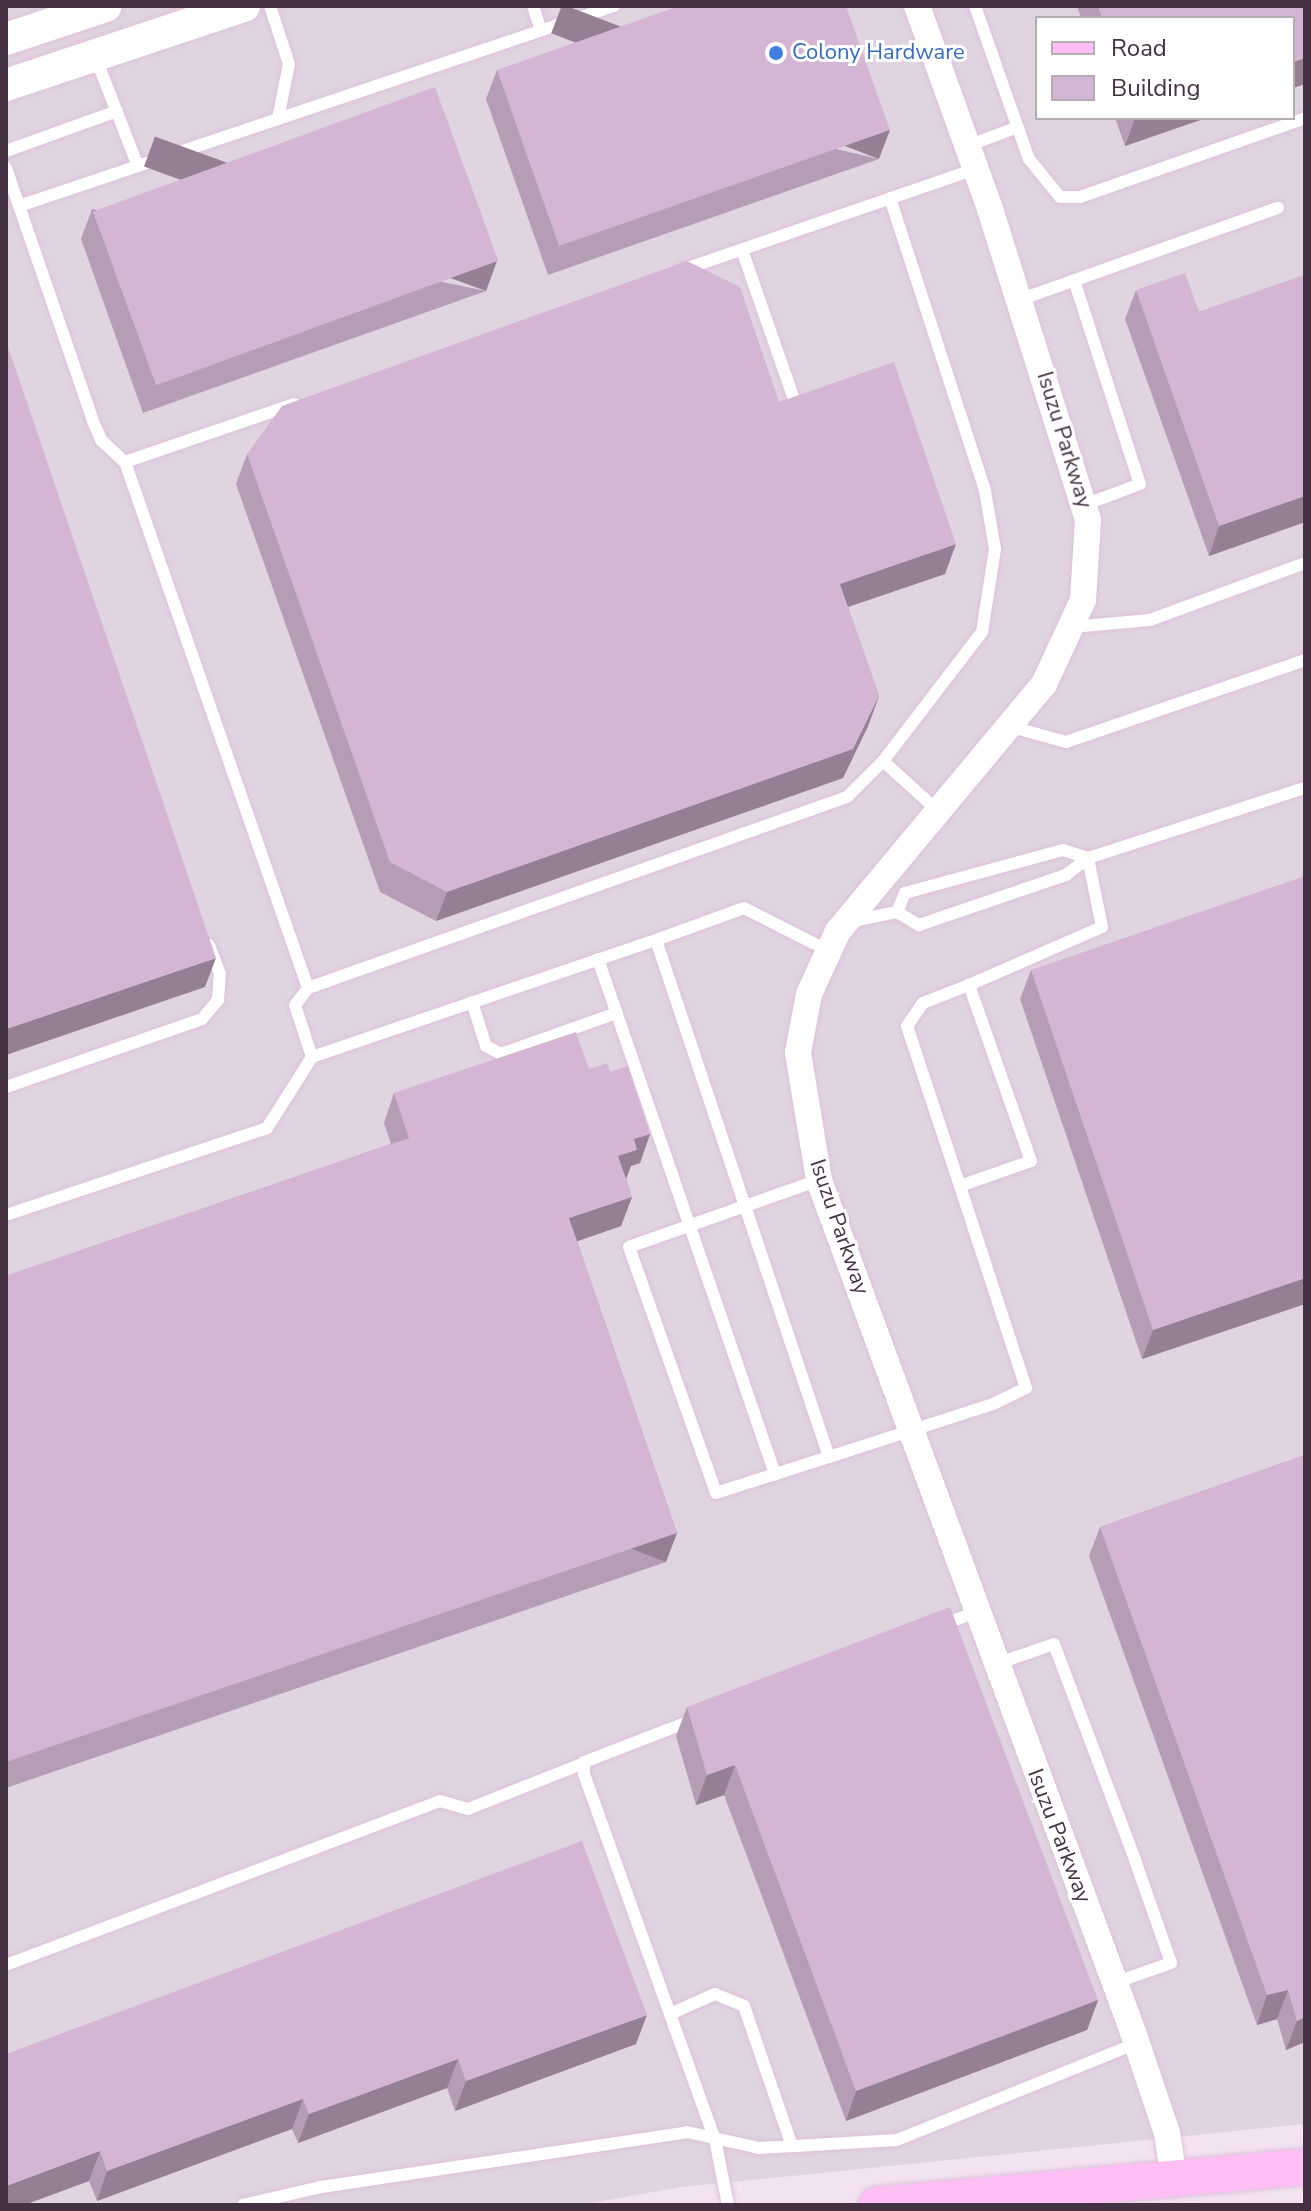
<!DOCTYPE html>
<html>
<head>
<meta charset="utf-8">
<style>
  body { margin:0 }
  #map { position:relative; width:1311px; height:2211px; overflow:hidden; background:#f3e2f1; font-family:"Nunito Sans",sans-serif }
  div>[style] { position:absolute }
  .industrial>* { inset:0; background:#e1d4e1 }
  .roads { filter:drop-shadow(0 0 2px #ddc1db) drop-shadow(0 0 2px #ddc1db) }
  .service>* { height:12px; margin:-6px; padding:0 6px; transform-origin:6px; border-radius:6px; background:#fff }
  .minor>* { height:26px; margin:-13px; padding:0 13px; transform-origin:13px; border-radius:13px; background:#fff }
  .tertiary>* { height:32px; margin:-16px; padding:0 16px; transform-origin:16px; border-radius:16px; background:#fff }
  .secondary>* { height:36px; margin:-18px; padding:0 18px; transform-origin:18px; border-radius:18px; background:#ffbff5 }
  .wall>* { inset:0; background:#b69db6 }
  .shaded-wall>* { inset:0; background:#947f94; transform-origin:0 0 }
  .building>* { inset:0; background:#d4b6d4; transform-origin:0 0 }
  .dots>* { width:22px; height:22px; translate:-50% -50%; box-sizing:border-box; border:4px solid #fff; border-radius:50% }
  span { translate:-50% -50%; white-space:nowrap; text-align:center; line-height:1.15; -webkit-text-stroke:6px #fff; paint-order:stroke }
  .shop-label { font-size:22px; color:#366cbe }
  .left { translate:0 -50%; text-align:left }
  .street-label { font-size:22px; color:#443244 }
  .frame { position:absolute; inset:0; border:8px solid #443244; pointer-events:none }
  .legend { position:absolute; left:1035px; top:16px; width:260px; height:104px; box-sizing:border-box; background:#fff; border:2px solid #b4adb4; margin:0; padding:10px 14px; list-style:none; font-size:24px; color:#443244 }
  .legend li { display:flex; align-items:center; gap:16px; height:40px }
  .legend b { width:40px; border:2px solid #b4adb4 }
</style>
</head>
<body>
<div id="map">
  <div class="industrial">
    <i style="clip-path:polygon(evenodd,6px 6px,1305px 6px,1305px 2124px,682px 2187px,579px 2205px,6px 2205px,6px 6px,1037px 18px,1293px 18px,1293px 118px,1037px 118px,1037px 18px)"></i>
  </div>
  <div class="roads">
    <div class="service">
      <i style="left:270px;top:6px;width:61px;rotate:71.9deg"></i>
      <i style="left:289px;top:64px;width:56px;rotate:101.3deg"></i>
      <i style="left:533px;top:6px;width:25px;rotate:72deg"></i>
      <i style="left:975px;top:6px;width:162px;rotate:70.6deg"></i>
      <i style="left:1029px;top:159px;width:49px;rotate:50.8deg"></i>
      <i style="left:1060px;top:197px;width:20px"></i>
      <i style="left:1080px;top:197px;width:238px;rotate:-19.3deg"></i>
      <i style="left:95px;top:56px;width:116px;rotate:68.7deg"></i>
      <i style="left:967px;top:146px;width:54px;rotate:-20.4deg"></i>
      <i style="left:6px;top:151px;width:118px;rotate:-19.8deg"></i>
      <i style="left:6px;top:168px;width:268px;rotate:71deg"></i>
      <i style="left:93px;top:421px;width:21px;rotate:67deg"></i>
      <i style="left:101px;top:440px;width:33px;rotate:43deg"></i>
      <i style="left:125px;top:462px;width:179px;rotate:-18.9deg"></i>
      <i style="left:890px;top:198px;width:308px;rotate:72deg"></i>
      <i style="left:985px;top:491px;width:59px;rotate:80.2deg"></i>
      <i style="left:995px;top:549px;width:84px;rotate:98.9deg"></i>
      <i style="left:982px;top:632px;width:163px;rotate:127.5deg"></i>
      <i style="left:883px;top:761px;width:72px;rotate:42.2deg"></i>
      <i style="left:19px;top:206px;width:628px;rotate:-18.58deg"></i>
      <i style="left:742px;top:250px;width:161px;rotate:70.8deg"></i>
      <i style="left:682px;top:270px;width:310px;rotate:-19deg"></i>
      <i style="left:1074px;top:280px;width:214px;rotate:72.1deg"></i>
      <i style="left:1140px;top:484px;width:60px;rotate:159.4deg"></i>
      <i style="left:1019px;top:300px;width:275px;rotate:-19.6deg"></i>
      <i style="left:125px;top:462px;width:557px;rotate:70.82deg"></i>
      <i style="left:308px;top:988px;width:572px;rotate:-19.51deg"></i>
      <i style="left:847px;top:797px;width:51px;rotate:-45deg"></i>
      <i style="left:1072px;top:627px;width:78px;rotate:-5.1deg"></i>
      <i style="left:1150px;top:620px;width:165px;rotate:-20.2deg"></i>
      <i style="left:1012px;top:727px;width:56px;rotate:15.5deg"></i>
      <i style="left:1066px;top:742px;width:253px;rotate:-18.9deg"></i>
      <i style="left:853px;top:921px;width:45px;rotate:-11.6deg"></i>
      <i style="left:897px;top:912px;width:26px;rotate:31deg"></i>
      <i style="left:919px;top:925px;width:155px;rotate:-18.8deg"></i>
      <i style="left:1066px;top:875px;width:28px;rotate:-38deg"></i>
      <i style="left:1088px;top:858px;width:26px;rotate:-162deg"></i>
      <i style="left:1063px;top:850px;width:164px;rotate:164.8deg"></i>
      <i style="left:905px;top:893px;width:21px;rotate:113deg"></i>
      <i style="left:829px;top:951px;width:95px;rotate:-153.2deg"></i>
      <i style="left:744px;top:908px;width:94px;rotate:160deg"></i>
      <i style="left:656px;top:940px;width:545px;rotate:71.5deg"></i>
      <i style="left:829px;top:1457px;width:172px;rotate:-17.9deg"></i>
      <i style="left:993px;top:1404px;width:37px;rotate:-26deg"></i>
      <i style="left:1026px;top:1388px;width:213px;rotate:-108.1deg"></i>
      <i style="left:598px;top:959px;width:545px;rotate:71.03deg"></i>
      <i style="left:969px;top:985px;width:49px;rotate:158.6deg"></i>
      <i style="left:923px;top:1003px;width:28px;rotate:125deg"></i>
      <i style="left:907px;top:1026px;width:169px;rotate:71.7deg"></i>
      <i style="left:960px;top:1186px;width:75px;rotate:-19.4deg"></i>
      <i style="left:1031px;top:1161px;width:187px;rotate:-109.4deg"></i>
      <i style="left:969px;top:985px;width:145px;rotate:-23.6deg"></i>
      <i style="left:1102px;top:927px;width:70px;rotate:-101.5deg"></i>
      <i style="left:1088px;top:858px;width:228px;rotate:-17.9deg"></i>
      <i style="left:308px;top:988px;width:21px;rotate:127deg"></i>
      <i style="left:295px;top:1005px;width:55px;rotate:71.9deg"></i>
      <i style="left:472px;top:1002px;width:46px;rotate:72.3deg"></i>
      <i style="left:486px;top:1046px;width:17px;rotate:28deg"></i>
      <i style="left:501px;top:1054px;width:123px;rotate:-19.5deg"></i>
      <i style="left:6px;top:1087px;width:207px;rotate:-19.1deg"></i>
      <i style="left:202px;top:1019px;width:25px;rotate:-50deg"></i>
      <i style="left:218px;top:1000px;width:26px;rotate:-86deg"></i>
      <i style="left:220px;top:974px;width:31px;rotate:-111deg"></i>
      <i style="left:819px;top:1180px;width:201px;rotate:160.6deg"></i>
      <i style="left:629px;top:1247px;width:261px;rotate:70.5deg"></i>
      <i style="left:716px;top:1493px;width:119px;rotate:-17.7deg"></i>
      <i style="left:6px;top:1215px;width:275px;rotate:-18.4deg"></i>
      <i style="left:267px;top:1128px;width:84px;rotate:-57.6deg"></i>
      <i style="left:312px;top:1057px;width:363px;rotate:-18.8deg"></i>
      <i style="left:942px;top:1625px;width:36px;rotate:-21deg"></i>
      <i style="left:996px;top:1664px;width:61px;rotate:-19deg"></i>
      <i style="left:1054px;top:1644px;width:231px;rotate:69.4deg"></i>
      <i style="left:1135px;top:1860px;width:109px;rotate:70.7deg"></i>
      <i style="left:1171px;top:1963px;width:60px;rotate:160.7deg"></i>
      <i style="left:693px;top:1720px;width:117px;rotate:158.9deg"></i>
      <i style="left:584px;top:1762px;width:12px;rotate:90deg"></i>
      <i style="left:584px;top:1774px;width:388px;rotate:70.3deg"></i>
      <i style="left:715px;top:2139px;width:67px;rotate:78.9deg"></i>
      <i style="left:6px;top:1965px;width:464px;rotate:-20.7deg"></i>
      <i style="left:440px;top:1801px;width:29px;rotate:16deg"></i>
      <i style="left:468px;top:1809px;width:125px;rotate:-21.6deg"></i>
      <i style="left:670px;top:2014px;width:49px;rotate:-24deg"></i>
      <i style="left:715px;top:1994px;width:31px;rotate:22deg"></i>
      <i style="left:744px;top:2006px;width:148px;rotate:71.1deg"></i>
      <i style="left:243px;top:2205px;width:80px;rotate:-13deg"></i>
      <i style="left:321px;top:2187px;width:370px;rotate:-8.5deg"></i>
      <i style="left:687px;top:2132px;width:74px;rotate:12.5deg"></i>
      <i style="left:759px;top:2148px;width:138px;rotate:-3.3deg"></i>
      <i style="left:897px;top:2140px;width:259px;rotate:-22deg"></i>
    </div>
    <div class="minor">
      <i style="left:917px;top:6px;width:216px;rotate:70.2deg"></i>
      <i style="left:990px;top:209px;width:326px;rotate:72.5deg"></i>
      <i style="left:1088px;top:520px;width:80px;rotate:93.6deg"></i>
      <i style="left:1083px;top:600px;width:93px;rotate:114.9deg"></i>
      <i style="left:1044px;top:684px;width:322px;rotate:129.8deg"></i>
      <i style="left:838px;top:931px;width:69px;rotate:114.7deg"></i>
      <i style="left:809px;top:994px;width:60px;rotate:100.6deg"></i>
      <i style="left:798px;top:1053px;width:129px;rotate:80.6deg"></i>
      <i style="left:819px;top:1180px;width:908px;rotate:69.77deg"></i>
      <i style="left:1133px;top:2032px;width:107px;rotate:71.4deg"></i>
      <i style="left:1167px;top:2133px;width:47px;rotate:81.3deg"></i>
    </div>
    <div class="tertiary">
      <i style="left:6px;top:39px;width:105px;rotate:-18.3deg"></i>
      <i style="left:6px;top:85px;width:251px;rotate:-18.4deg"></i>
    </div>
    <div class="secondary">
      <i style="left:877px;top:2205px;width:430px;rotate:-5.1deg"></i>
    </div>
  </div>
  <div class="wall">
    <i style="clip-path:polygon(1077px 6px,1305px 6px,1305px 84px,1293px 88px,1293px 18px,1081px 18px)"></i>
    <i style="clip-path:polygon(497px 70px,879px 159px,548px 275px,486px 99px)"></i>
    <i style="clip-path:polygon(1115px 118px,1206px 118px,1125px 146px)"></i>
    <i style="clip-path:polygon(92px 209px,486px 291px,143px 413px,81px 239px)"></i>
    <i style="clip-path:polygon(1305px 275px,1305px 522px,1209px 556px,1125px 319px,1136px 290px,1199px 312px)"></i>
    <i style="clip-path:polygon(779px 402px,945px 574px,848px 607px,879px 696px,868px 726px,843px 778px,436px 921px,380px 892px,236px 484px,247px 454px)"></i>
    <i style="clip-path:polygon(1031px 970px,1305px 1304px,1142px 1359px,1020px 999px)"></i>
    <i style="clip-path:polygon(589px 1069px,610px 1072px,650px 1134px,640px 1163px,631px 1166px,626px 1179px,632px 1197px,621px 1226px,577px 1241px,677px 1533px,666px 1562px,6px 1788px,6px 1276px,391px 1144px,384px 1123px,394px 1093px)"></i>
    <i style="clip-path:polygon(1305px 1455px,1305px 2042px,1286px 2050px,1277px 2019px,1257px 2025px,1089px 1556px,1100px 1527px)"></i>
    <i style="clip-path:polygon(687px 1707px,1098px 2000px,1087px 2030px,846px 2121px,724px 1795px,696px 1805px,676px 1736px)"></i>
    <i style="clip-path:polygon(582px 1841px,636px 2044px,455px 2111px,447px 2088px,298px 2143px,292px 2129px,97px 2201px,89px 2181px,24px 2205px,6px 2205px)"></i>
  </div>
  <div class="shaded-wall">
    <i style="clip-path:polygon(1305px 58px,1305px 84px,1293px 88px,1293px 62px)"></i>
    <i style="clip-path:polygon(1135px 118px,1206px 118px,1125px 146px)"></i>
    <i style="left:890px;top:130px;width:31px;height:351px;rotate:111deg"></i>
    <i style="left:497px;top:261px;width:32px;height:364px;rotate:110deg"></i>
    <i style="clip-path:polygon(1305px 496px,1305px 522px,1209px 556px,1219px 526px)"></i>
    <i style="clip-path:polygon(956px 544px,945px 574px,830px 613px,840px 584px)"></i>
    <i style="clip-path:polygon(879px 696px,868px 726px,843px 778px,436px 921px,447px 892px)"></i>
    <i style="clip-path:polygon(216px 958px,205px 987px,6px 1055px,6px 1029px)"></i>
    <i style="clip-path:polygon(650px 1134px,640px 1163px,631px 1166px,626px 1179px,618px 1156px,634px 1139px)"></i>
    <i style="clip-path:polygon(632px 1197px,621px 1226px,558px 1248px,569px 1218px)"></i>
    <i style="clip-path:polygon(1305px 1278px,1305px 1304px,1142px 1359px,1153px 1330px)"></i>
    <i style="left:677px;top:1533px;width:31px;height:709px;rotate:111deg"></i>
    <i style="clip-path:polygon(735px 1765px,724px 1795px,696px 1805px,707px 1775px)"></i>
    <i style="clip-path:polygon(1288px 1990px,1277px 2019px,1257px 2025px,1267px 1995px)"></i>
    <i style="clip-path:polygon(1098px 2000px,1087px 2030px,846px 2121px,856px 2091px)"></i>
    <i style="clip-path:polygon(647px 2015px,636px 2044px,455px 2111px,466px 2081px)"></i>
    <i style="clip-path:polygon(1305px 2017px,1305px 2042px,1286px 2050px,1297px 2021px)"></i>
    <i style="clip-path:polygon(458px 2059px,447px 2088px,298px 2143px,309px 2114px)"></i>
    <i style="clip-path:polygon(303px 2099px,292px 2129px,97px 2201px,107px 2171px)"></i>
    <i style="clip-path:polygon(100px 2151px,89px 2181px,24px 2205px,6px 2205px,6px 2186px)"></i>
  </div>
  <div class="building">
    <i style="clip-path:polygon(679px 6px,846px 6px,890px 130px,559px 246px,497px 70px)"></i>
    <i style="clip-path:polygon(1098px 6px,1305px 6px,1305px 58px,1293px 62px,1293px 18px,1102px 18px)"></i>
    <i style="left:435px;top:87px;width:185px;height:364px;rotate:70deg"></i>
    <i style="clip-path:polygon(687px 261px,740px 287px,779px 402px,894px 362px,956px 544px,840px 584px,879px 696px,853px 749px,447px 892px,390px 862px,247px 454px,282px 406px)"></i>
    <i style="clip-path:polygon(1185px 273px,1199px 312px,1305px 275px,1305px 496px,1219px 526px,1136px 290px)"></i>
    <i style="clip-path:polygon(6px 341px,216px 958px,6px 1029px)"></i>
    <i style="clip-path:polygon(1305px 876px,1305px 1278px,1153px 1330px,1031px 970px)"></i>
    <i style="clip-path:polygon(576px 1032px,589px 1069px,607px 1063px,610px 1072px,628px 1066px,650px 1134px,634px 1139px,637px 1150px,618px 1156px,632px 1197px,569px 1218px,677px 1533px,6px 1762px,6px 1276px,409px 1138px,394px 1093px)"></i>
    <i style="clip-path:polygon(1305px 1455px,1305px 2017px,1297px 2021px,1288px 1990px,1267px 1995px,1100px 1527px)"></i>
    <i style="clip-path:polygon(950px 1607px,1098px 2000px,856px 2091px,735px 1765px,707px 1775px,687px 1707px)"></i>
    <i style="clip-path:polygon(582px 1841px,647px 2015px,466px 2081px,458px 2059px,309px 2114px,303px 2099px,107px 2171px,100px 2151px,6px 2186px,6px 2054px)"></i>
  </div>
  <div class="dots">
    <i style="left:776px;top:53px;background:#3f7fe0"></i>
  </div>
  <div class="shop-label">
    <span class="left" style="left:792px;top:53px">Colony Hardware</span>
  </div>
  <div class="street-label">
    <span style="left:1064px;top:440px;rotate:73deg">Isuzu Parkway</span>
    <span style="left:839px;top:1227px;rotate:71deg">Isuzu Parkway</span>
    <span style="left:1059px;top:1836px;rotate:69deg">Isuzu Parkway</span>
  </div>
  <div class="frame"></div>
  <ul class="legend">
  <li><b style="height:10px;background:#ffbff5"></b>Road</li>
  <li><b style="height:22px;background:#d4b6d4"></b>Building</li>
  </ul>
</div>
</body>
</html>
